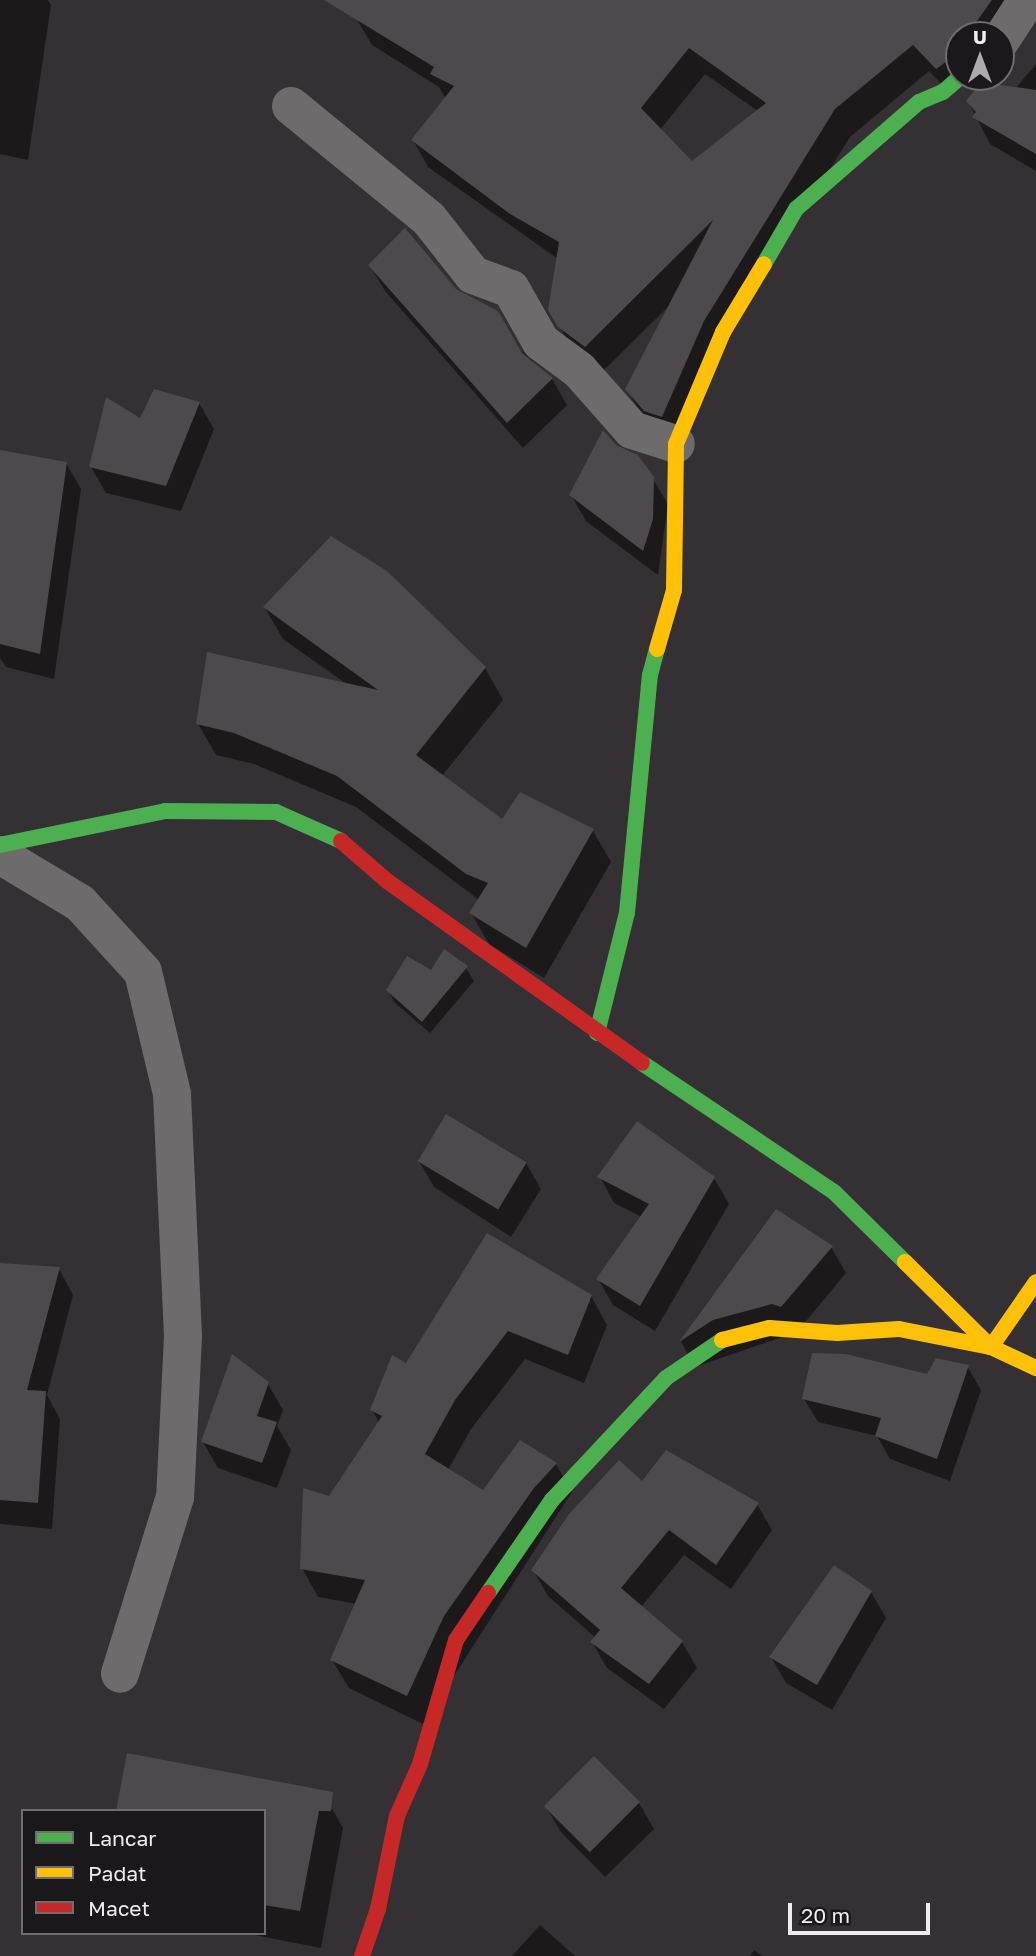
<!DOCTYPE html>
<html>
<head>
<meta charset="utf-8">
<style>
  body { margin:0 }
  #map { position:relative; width:1036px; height:1956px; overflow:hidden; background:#353034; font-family:"Golos Text",sans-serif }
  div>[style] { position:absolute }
  .shadow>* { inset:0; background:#0007 }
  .building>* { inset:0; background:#4d494c; transform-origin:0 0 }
  .street>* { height:38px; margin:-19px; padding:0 19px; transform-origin:19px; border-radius:19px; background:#6d6b6c }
  .fast>* { height:16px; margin:-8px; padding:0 8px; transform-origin:8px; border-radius:8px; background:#4caf50 }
  .slow>* { height:16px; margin:-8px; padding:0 8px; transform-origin:8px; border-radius:8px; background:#ffc107 }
  .jam>* { height:16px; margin:-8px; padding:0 8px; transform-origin:8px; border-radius:8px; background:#c62828 }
  span { translate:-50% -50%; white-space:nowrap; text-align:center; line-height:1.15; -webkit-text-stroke:7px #1b181b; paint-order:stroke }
  .legend { position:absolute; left:21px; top:1809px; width:245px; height:126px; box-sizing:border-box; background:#1b181b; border:2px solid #706c70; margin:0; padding:9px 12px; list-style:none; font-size:21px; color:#f0ebef }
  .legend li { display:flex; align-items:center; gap:14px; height:35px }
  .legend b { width:35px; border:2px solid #706c70 }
  .north { position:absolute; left:945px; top:21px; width:70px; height:70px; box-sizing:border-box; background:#1b181b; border:2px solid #706c70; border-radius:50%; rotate:0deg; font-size:19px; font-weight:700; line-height:28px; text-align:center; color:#f0ebef }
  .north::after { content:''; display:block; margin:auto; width:24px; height:32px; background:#afaaae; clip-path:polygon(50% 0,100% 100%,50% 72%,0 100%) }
  .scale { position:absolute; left:788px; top:1903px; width:142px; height:32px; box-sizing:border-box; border:4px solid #f0ebef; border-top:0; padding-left:9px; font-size:21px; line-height:24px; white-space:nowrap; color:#f0ebef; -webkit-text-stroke:5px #1b181b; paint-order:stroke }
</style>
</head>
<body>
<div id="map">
  <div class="shadow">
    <i style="clip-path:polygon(0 0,48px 0,51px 5px,28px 160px,0 154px)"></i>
    <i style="clip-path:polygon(evenodd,368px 0,1036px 0,1001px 35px,959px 35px,959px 77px,952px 95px,929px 71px,850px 137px,719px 348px,678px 443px,642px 416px,627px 389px,670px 305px,601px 373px,575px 354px,550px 309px,558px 259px,428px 167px,413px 140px,446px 99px,439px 87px,372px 45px,356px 18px,368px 0,705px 74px,758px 111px,692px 163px,660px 130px,705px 74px)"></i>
    <i style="clip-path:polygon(1036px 64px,1036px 171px,990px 144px,968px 101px,1015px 89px)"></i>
    <i style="clip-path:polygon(370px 266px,455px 290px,552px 379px,567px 405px,523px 448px,385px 291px)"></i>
    <i style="clip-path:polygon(199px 403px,214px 429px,181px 511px,106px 493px,91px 467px,140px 420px)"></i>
    <i style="clip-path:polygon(615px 446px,652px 478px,668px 504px,658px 575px,586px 521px,571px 495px)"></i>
    <i style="clip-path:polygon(0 451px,66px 463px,81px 489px,54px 679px,6px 667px,0 658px)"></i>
    <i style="clip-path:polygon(265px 608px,485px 668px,503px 700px,442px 776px,502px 822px,520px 794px,593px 831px,611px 862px,544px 978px,489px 944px,471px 913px,479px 900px,356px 807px,254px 764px,216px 755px,198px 724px,348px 685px,283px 639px)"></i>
    <i style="clip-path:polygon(466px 968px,474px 981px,430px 1033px,395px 1003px,388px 990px,431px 972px)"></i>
    <i style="clip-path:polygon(419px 1161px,526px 1163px,541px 1189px,511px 1237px,434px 1187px)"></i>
    <i style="clip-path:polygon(600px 1177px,714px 1178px,729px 1204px,655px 1331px,613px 1305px,598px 1279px,642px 1217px,614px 1203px)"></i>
    <i style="clip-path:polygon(777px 1211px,831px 1247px,846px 1273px,797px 1332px,695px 1367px,681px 1342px)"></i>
    <i style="clip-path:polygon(0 1265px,59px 1269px,73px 1295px,47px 1395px,60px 1419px,52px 1529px,0 1524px)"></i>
    <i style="clip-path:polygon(591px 1296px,607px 1325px,584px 1383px,525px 1359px,471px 1429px,448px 1470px,483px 1492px,556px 1464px,572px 1492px,423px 1724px,349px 1688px,332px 1660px,357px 1604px,318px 1597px,302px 1568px,330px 1498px,379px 1422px,372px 1410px,406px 1365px)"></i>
    <i style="clip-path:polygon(967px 1366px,981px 1390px,950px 1481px,890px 1459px,877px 1436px,818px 1422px,804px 1399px)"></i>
    <i style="clip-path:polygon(268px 1384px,283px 1410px,277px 1426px,291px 1450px,277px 1488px,218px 1468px,203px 1442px)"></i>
    <i style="clip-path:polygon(642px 1483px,757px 1504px,772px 1530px,731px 1589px,684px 1555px,641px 1607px,682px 1642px,697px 1668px,664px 1709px,607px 1668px,592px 1642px,596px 1638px,548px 1596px,533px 1570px)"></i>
    <i style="clip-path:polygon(871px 1592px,886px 1618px,832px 1710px,786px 1683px,771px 1657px)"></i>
    <i style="clip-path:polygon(594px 1759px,639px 1803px,654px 1829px,605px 1877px,561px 1832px,546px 1807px)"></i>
    <i style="clip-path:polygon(322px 1791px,343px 1828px,321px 1948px,244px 1933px,264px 1933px,264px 1811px)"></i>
    <i style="clip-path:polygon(540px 1925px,575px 1956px,512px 1956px)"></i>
    <i style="clip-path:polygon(754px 1950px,763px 1956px,750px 1956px)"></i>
  </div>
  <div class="building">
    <i style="clip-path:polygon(evenodd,324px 0,992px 0,967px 35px,959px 35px,959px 45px,950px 59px,936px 69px,913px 45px,835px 109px,704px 321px,662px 417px,644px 411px,625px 389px,713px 220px,585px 347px,558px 327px,548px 310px,559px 242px,510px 214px,411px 140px,454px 86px,430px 74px,434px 67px,324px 0,689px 48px,766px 103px,692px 161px,641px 108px,689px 48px)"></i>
    <i style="clip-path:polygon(981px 82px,1036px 90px,1036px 154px,972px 117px,976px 112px,966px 101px)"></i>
    <i style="clip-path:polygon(405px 228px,456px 289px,498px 311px,522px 353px,553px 378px,507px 423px,368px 265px)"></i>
    <i style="clip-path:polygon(154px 389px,200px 402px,166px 486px,89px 467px,106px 397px,140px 418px)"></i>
    <i style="clip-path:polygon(603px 430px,616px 445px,638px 455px,654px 477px,653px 519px,643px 551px,569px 495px)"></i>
    <i style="clip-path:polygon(0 450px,67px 462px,40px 654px,0 644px)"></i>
    <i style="clip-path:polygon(331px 536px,387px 571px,486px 667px,416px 755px,502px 819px,520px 792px,594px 829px,526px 948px,469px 913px,488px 883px,466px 874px,337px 776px,234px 733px,196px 724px,207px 652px,378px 690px,263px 607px)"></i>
    <i style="clip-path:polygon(444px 949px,468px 966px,422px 1022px,386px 990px,407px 956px,431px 970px)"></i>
    <i style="left:446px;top:1114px;width:94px;height:55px;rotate:31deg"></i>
    <i style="clip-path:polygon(637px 1121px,715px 1177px,640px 1306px,596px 1279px,649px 1204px,597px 1177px)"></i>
    <i style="clip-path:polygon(776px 1209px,833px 1246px,781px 1307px,772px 1304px,713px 1320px,679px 1342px)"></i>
    <i style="clip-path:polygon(487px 1233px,592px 1295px,568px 1355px,508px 1331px,455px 1400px,425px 1454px,483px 1490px,520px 1440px,557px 1463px,534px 1488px,444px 1616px,407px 1696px,330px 1660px,365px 1580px,300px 1569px,303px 1488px,329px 1496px,382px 1416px,370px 1410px,392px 1355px,406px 1363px)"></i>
    <i style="clip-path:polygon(0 1263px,60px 1267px,27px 1390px,46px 1391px,38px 1503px,0 1500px)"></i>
    <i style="clip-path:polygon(812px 1353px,846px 1354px,927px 1374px,936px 1358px,969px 1365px,937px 1459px,875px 1436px,881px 1418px,802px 1399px)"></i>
    <i style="clip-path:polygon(232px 1354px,269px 1382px,257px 1416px,277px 1422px,262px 1463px,201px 1442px)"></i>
    <i style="clip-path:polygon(666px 1450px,759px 1503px,716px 1565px,669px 1530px,621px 1588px,683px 1641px,649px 1684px,590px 1642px,600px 1630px,531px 1570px,569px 1514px,619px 1460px,642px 1481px)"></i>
    <i style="clip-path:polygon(834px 1565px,872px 1591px,817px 1685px,769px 1657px)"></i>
    <i style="clip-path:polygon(127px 1753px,333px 1792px,331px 1811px,319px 1811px,300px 1911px,264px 1905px,264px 1811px,116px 1811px)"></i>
    <i style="left:594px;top:1756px;width:65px;height:71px;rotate:45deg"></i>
  </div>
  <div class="street">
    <i style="left:1001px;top:40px;width:48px;rotate:-57deg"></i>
    <i style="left:291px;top:106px;width:178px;rotate:39.3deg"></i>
    <i style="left:429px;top:219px;width:71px;rotate:51.8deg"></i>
    <i style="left:473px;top:275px;width:40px;rotate:20.2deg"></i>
    <i style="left:511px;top:289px;width:61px;rotate:60.5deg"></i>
    <i style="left:541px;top:342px;width:47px;rotate:36.4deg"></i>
    <i style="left:579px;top:370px;width:80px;rotate:48.5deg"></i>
    <i style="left:632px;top:430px;width:46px;rotate:17.7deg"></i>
    <i style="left:0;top:855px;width:93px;rotate:31deg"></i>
    <i style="left:80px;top:903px;width:93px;rotate:47.6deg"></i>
    <i style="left:143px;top:972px;width:125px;rotate:76.6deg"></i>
    <i style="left:172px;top:1094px;width:242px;rotate:87.4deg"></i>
    <i style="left:183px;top:1336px;width:161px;rotate:92.8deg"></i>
    <i style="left:175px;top:1497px;width:185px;rotate:107.3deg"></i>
  </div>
  <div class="fast">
    <i style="left:764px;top:264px;width:64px;rotate:-59.8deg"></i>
    <i style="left:796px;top:209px;width:163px;rotate:-41deg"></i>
    <i style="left:919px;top:102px;width:26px;rotate:-23deg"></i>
    <i style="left:943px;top:92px;width:23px;rotate:-41deg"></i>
    <i style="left:0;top:845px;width:168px;rotate:-11.6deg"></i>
    <i style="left:165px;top:811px;width:111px;rotate:0.5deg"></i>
    <i style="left:276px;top:812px;width:71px;rotate:24deg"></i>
    <i style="left:597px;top:1033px;width:124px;rotate:-76deg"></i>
    <i style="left:627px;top:913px;width:239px;rotate:-84.5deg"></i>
    <i style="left:650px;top:675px;width:27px;rotate:-75deg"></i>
    <i style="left:642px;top:1063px;width:231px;rotate:33.9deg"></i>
    <i style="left:834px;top:1192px;width:100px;rotate:44.6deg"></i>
    <i style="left:488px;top:1593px;width:113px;rotate:-55.5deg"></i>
    <i style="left:552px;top:1500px;width:167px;rotate:-46.9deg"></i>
    <i style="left:666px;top:1378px;width:68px;rotate:-34.2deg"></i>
  </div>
  <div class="slow">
    <i style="left:657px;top:649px;width:61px;rotate:-73.9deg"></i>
    <i style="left:674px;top:590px;width:146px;rotate:-89.2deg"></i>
    <i style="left:676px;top:444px;width:121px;rotate:-67.2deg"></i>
    <i style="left:723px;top:332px;width:79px;rotate:-58.9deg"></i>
    <i style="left:905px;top:1262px;width:121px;rotate:44.7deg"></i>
    <i style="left:991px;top:1347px;width:50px;rotate:25deg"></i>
    <i style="left:722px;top:1340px;width:49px;rotate:-14.3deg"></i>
    <i style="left:769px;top:1328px;width:68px;rotate:4.2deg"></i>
    <i style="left:837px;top:1333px;width:62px;rotate:-3.7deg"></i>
    <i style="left:899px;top:1329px;width:94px;rotate:11.1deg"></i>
    <i style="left:991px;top:1347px;width:79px;rotate:-55.3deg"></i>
  </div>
  <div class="jam">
    <i style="left:341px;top:841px;width:61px;rotate:41deg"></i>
    <i style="left:387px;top:881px;width:313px;rotate:35.5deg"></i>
    <i style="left:362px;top:1956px;width:50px;rotate:-71.2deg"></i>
    <i style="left:378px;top:1909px;width:95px;rotate:-78.5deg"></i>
    <i style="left:397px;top:1816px;width:57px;rotate:-66.1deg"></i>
    <i style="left:420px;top:1764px;width:129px;rotate:-73.8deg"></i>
    <i style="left:456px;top:1640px;width:57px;rotate:-55.8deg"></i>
  </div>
  <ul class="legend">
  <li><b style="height:9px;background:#4caf50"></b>Lancar</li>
  <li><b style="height:9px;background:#ffc107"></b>Padat</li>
  <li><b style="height:9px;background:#c62828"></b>Macet</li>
  </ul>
  <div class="north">U</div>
  <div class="scale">20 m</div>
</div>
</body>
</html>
